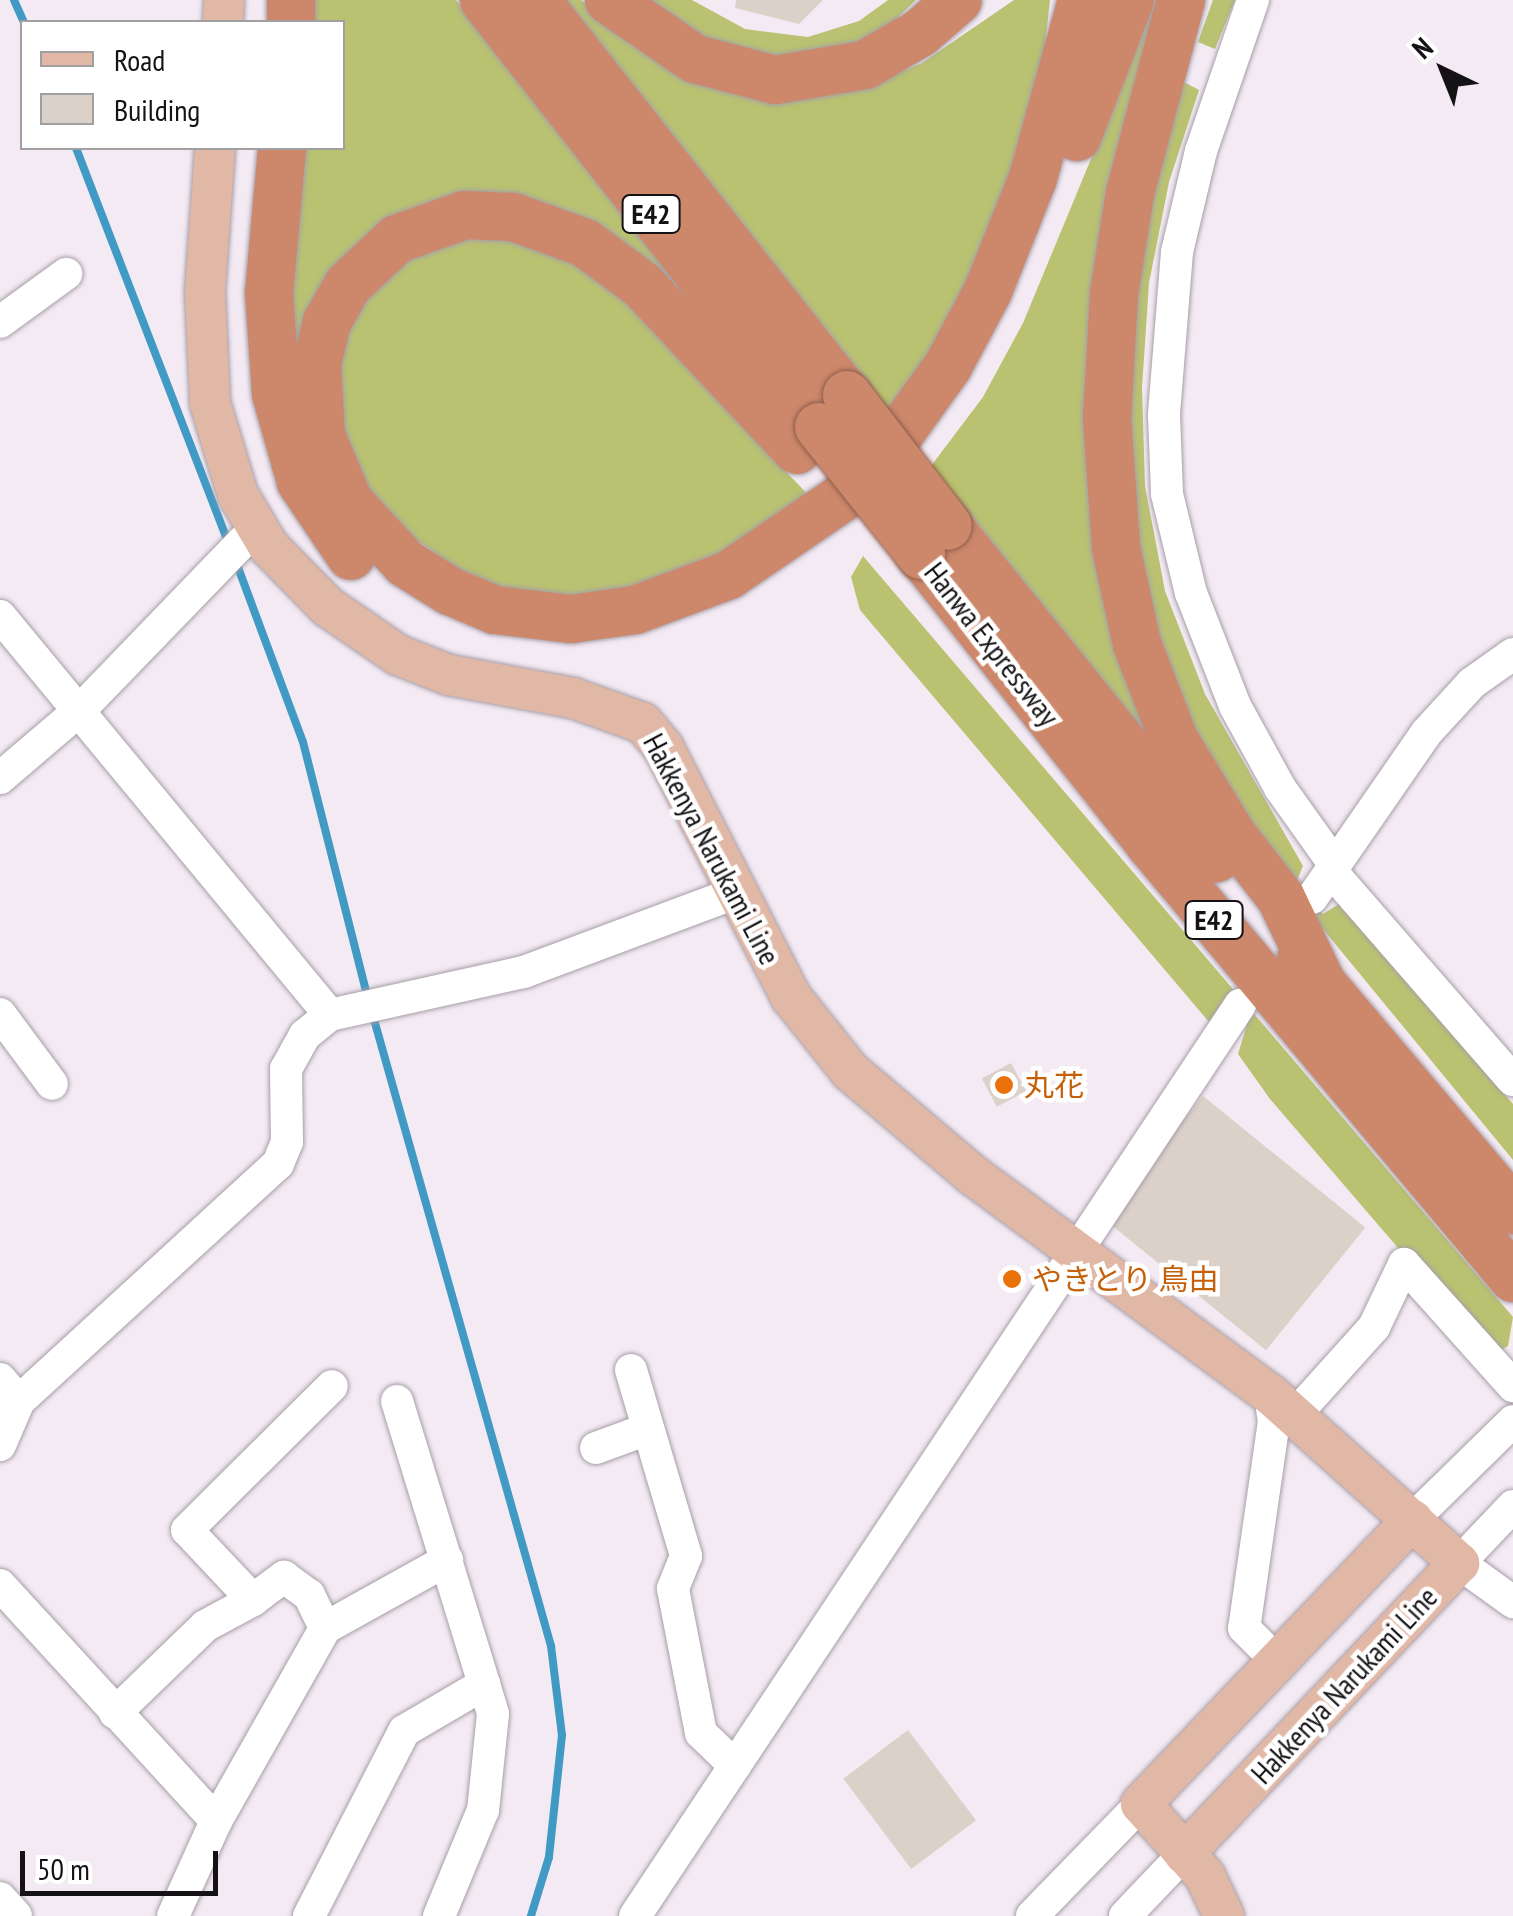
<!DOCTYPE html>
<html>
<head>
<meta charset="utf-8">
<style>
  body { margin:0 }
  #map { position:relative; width:1513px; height:1916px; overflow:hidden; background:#f3eaf3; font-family:"PT Sans Narrow","Noto Sans JP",sans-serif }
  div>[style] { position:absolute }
  .forest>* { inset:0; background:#b9c271 }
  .stream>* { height:8px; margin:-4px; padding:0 4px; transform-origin:4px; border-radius:4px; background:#419ac4 }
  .building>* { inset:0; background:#dbd1c9; transform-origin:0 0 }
  .roads { filter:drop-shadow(0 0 2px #a79ea7) drop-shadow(0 0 2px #a79ea7) }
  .minor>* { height:32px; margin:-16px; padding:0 16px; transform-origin:16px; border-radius:16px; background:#fff }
  .major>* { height:40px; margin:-20px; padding:0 20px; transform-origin:20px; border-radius:20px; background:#e1b7a6 }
  .highway>* { height:48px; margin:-24px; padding:0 24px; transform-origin:24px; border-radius:24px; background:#cd876a }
  .bridges { filter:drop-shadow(0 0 2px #8d5e4c) drop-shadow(0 0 2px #8d5e4c) }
  .highway-bridge>* { height:48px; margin:-24px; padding:0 24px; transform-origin:24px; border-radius:24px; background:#cd876a }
  .dots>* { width:28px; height:28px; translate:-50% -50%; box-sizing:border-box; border:5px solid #fff; border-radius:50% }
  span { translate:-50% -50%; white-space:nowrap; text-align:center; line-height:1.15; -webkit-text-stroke:9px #fff; paint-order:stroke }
  .shield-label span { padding:2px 8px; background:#fff; border:2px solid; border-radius:8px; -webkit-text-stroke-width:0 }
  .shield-label { font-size:28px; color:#151215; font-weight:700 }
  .street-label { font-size:30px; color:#151215 }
  .food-label { font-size:30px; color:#c56008 }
  .left { translate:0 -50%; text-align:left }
  .legend { position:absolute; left:20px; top:20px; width:325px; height:130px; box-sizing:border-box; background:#fff; border:2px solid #a1a0a1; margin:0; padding:12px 18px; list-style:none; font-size:30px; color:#151215 }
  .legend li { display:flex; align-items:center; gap:20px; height:50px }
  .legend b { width:50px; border:2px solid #a1a0a1 }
  .north { position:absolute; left:1393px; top:20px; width:100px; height:100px; -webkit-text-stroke:8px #fff; paint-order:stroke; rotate:317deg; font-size:28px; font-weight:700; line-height:40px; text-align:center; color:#151215 }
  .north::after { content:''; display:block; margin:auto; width:35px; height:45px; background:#151215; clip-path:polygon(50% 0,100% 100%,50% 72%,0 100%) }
  .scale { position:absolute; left:20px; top:1851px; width:198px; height:45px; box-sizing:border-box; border:5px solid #151215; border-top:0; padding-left:12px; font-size:30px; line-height:35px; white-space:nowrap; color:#151215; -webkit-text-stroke:8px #fff; paint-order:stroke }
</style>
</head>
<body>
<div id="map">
  <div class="forest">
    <i style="clip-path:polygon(305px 0,456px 0,700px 312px,443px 198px,289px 380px,298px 148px,342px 148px,342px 22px,306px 22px)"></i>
    <i style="clip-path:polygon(560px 0,581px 0,634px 47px,675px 71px,776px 100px,865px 87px,922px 63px,1014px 0,1050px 0,1044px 55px,994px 228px,894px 420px)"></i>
    <i style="clip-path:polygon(631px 0,692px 0,745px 29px,808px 37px,859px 21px,888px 0,916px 0,875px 39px,747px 61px)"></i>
    <i style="clip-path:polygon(1157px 0,1095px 348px,1189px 789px,931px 466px,983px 397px,1023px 323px)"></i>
    <i style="clip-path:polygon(1213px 0,1235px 0,1215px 49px,1198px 42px)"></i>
    <i style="clip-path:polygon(1178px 79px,1199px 90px,1169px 182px,1149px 283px,1142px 388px,1145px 486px,1165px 591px,1205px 694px,1303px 866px,1297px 880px,1323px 914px,1339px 904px,1513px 1104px,1513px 1160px,1290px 889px,1161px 675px,1122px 499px,1129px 256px)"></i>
    <i style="clip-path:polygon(470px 230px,581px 256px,814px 501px,764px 540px,607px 600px,516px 593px,455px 567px,401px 529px,370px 491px,345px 437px,337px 372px,346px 328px,389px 268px)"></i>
    <i style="clip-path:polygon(863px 556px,1513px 1317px,1508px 1346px,1501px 1350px,1399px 1249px,1270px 1099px,1238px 1054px,1249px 1018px,1230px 997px,1209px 1022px,860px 610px,851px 577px)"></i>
  </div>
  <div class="stream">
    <i style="left:14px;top:0;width:24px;rotate:66deg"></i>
    <i style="left:76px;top:148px;width:425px;rotate:68.9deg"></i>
    <i style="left:236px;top:562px;width:192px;rotate:69.6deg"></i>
    <i style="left:303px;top:742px;width:264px;rotate:75.8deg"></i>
    <i style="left:373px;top:1016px;width:655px;rotate:74.22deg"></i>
    <i style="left:551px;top:1646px;width:90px;rotate:83deg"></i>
    <i style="left:562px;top:1735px;width:123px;rotate:96.1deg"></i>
    <i style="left:549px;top:1857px;width:62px;rotate:107deg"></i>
  </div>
  <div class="building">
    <i style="clip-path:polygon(736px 0,823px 0,799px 24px,735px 8px)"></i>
    <i style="left:1011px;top:1063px;width:32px;height:33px;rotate:62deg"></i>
    <i style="left:1203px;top:1096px;width:209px;height:158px;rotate:39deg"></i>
    <i style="left:908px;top:1730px;width:113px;height:81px;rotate:53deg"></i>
  </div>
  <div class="roads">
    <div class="minor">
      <i style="left:1253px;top:0;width:160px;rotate:109deg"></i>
      <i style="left:1201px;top:151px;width:104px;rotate:103.4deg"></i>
      <i style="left:1177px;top:252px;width:164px;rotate:94.6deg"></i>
      <i style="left:1164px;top:415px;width:79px;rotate:87.8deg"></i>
      <i style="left:1167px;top:494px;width:102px;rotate:76.4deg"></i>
      <i style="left:1191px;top:593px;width:121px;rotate:68.7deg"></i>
      <i style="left:1235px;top:706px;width:94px;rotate:61.2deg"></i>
      <i style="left:1280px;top:788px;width:95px;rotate:54.5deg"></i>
      <i style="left:0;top:322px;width:82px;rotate:-36deg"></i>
      <i style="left:0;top:616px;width:518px;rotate:50.41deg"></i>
      <i style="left:0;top:778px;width:108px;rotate:-40.5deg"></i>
      <i style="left:82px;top:708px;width:250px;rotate:-46deg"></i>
      <i style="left:1331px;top:871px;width:277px;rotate:49deg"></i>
      <i style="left:1312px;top:898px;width:202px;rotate:-55.3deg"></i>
      <i style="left:1427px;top:732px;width:67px;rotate:-47.4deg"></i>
      <i style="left:1472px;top:683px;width:50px;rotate:-35.3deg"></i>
      <i style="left:0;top:1014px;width:87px;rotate:53.4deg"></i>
      <i style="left:631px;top:1370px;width:194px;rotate:73.5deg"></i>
      <i style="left:686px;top:1556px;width:35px;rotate:112deg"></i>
      <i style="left:673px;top:1589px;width:147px;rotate:79deg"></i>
      <i style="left:701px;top:1733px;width:47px;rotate:44.1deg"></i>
      <i style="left:0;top:1379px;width:29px;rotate:49deg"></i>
      <i style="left:19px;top:1401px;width:48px;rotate:113.4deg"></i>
      <i style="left:1270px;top:1394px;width:27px;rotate:82deg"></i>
      <i style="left:1274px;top:1421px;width:209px;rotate:98.2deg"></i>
      <i style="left:1244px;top:1628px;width:42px;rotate:45deg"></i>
      <i style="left:19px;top:1401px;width:351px;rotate:-42.5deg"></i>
      <i style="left:278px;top:1164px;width:24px;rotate:-68deg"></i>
      <i style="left:287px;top:1142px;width:73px;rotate:-90.8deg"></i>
      <i style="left:286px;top:1069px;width:39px;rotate:-61deg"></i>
      <i style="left:305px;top:1035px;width:32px;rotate:-39deg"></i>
      <i style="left:330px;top:1015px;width:199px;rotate:-12.5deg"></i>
      <i style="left:524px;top:972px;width:228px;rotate:-20.5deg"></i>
      <i style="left:397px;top:1401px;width:296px;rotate:72.9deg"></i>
      <i style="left:1294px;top:1416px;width:120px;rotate:-48deg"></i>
      <i style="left:1374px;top:1327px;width:70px;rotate:-64.5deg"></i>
      <i style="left:1404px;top:1264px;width:164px;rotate:48.2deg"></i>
      <i style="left:596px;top:1448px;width:55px;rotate:-20.1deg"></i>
      <i style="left:1513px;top:1506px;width:79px;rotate:133.5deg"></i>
      <i style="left:1459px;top:1563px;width:67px;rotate:35.8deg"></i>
      <i style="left:1412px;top:1520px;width:141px;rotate:-44.4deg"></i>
      <i style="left:0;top:1585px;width:320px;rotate:47.5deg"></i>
      <i style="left:253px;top:1600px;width:39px;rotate:-37deg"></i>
      <i style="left:284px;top:1577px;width:31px;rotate:36deg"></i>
      <i style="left:309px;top:1595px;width:37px;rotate:64deg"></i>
      <i style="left:325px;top:1628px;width:140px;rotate:-29.1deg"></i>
      <i style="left:115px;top:1713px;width:125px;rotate:-44deg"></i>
      <i style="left:205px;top:1626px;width:55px;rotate:-28.4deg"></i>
      <i style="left:253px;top:1600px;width:96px;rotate:-133.3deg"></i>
      <i style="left:187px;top:1530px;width:204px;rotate:-44.8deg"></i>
      <i style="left:0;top:1898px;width:24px;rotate:48deg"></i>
      <i style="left:173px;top:1916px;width:104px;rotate:-65.6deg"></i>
      <i style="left:216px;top:1821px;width:222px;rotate:-60.5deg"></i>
      <i style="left:309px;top:1916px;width:208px;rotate:-62.8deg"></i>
      <i style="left:404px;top:1731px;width:93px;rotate:-30.4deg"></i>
      <i style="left:484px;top:1684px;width:31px;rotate:73deg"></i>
      <i style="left:493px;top:1714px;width:97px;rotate:95.9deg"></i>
      <i style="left:483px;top:1810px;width:115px;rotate:112.5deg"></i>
      <i style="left:635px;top:1916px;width:1094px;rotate:-56.41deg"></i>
      <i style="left:1032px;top:1916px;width:156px;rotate:-45.8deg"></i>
      <i style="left:1125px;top:1916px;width:86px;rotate:-46.4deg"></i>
    </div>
    <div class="major">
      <i style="left:223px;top:22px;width:22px;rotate:-87deg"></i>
      <i style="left:215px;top:148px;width:144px;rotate:94deg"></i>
      <i style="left:205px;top:292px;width:111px;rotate:87.4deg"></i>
      <i style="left:210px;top:403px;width:96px;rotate:73.1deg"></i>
      <i style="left:238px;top:495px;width:61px;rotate:59.2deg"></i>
      <i style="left:269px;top:547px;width:84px;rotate:45.5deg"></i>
      <i style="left:328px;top:607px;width:85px;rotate:34.4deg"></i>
      <i style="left:398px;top:655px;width:55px;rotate:21.4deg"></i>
      <i style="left:449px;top:675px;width:126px;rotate:10.5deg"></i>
      <i style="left:573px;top:698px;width:74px;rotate:19.7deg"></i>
      <i style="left:643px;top:723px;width:31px;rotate:50deg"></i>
      <i style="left:663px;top:747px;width:281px;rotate:62.9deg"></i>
      <i style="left:791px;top:997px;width:95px;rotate:51.4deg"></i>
      <i style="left:850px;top:1071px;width:162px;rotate:40.3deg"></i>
      <i style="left:974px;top:1176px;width:368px;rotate:36.4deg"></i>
      <i style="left:1270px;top:1394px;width:254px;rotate:41.8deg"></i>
      <i style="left:1459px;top:1563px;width:400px;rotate:133.4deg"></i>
      <i style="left:1224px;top:1916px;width:44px;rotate:-115.4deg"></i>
      <i style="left:1205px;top:1876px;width:96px;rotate:-131.6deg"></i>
      <i style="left:1141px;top:1804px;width:393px;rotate:-46.3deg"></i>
    </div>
    <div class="highway">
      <i style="left:291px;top:0;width:22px;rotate:90deg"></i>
      <i style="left:484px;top:0;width:543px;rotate:51.88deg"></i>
      <i style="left:536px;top:0;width:503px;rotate:51.79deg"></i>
      <i style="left:609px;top:0;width:104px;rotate:34.5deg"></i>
      <i style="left:695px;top:59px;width:83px;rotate:14.7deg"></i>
      <i style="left:775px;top:80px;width:91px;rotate:-9.5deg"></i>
      <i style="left:865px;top:65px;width:64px;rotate:-30.2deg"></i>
      <i style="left:920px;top:33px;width:50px;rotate:-41deg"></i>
      <i style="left:1181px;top:0;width:200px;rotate:104.8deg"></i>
      <i style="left:1130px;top:193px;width:102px;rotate:99deg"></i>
      <i style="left:1114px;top:294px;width:124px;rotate:93.2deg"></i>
      <i style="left:1107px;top:418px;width:130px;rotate:86deg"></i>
      <i style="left:1116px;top:548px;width:98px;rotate:77.7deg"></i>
      <i style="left:1137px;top:644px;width:103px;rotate:68.9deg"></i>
      <i style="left:1174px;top:740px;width:111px;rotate:58.6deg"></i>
      <i style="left:1232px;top:835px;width:80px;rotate:52.1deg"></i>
      <i style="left:1281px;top:898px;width:93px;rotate:64.5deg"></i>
      <i style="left:1077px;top:137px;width:147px;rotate:-68.9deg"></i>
      <i style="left:282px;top:148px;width:146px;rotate:95.1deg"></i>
      <i style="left:269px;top:293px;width:101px;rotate:86deg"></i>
      <i style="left:276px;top:394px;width:91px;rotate:74.1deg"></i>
      <i style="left:301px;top:482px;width:89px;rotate:56deg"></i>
      <i style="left:797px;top:450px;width:226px;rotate:-133.2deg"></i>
      <i style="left:642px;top:285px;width:71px;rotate:-143.6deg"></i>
      <i style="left:585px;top:243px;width:77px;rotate:-160.1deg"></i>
      <i style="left:513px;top:217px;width:48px;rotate:-177.6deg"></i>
      <i style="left:465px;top:215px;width:72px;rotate:160.6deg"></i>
      <i style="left:397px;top:239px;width:67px;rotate:136.8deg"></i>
      <i style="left:348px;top:285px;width:43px;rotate:119.6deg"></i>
      <i style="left:327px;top:322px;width:42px;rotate:103.7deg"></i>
      <i style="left:317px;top:363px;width:73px;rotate:86.9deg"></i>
      <i style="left:321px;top:436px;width:72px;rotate:67deg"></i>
      <i style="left:349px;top:502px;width:83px;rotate:47.4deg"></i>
      <i style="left:405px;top:563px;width:53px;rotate:31.9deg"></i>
      <i style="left:450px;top:591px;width:49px;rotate:22.9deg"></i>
      <i style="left:495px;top:610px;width:77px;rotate:6.8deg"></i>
      <i style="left:571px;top:619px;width:65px;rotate:-8deg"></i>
      <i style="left:635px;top:610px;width:100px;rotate:-20.4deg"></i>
      <i style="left:729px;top:575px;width:137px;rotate:-34.3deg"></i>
      <i style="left:842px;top:498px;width:70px;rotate:-46.7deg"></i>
      <i style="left:890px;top:447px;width:100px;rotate:-54.4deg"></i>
      <i style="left:948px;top:366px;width:85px;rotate:-61.9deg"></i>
      <i style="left:988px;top:291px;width:122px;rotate:-68.3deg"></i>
      <i style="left:1033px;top:178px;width:185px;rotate:-74.6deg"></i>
      <i style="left:948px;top:526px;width:427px;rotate:51.1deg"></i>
      <i style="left:921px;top:555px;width:369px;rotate:51.6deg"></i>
      <i style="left:1150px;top:844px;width:566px;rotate:50.09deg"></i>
      <i style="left:1301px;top:959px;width:329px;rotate:49.8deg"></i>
    </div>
  </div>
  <div class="bridges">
    <div class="highway-bridge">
      <i style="left:847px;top:395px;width:165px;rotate:52.4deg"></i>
      <i style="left:819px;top:427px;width:164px;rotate:51.4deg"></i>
    </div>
  </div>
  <div class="dots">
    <i style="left:1004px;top:1085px;background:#e8710a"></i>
    <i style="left:1012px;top:1279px;background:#e8710a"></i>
  </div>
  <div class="shield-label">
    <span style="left:651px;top:214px">E42</span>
    <span style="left:1214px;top:920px">E42</span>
  </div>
  <div class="street-label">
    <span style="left:992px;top:644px;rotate:52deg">Hanwa Expressway</span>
    <span style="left:712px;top:849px;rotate:62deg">Hakkenya Narukami Line</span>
    <span style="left:1344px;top:1685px;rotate:-47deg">Hakkenya Narukami Line</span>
  </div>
  <div class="food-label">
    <span class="left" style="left:1024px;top:1085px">丸花</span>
    <span class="left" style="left:1032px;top:1279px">やきとり 鳥由</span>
  </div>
  <ul class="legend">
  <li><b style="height:12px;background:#e1b7a6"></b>Road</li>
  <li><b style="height:28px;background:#dbd1c9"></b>Building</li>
  </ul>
  <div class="north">N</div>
  <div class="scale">50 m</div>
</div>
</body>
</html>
